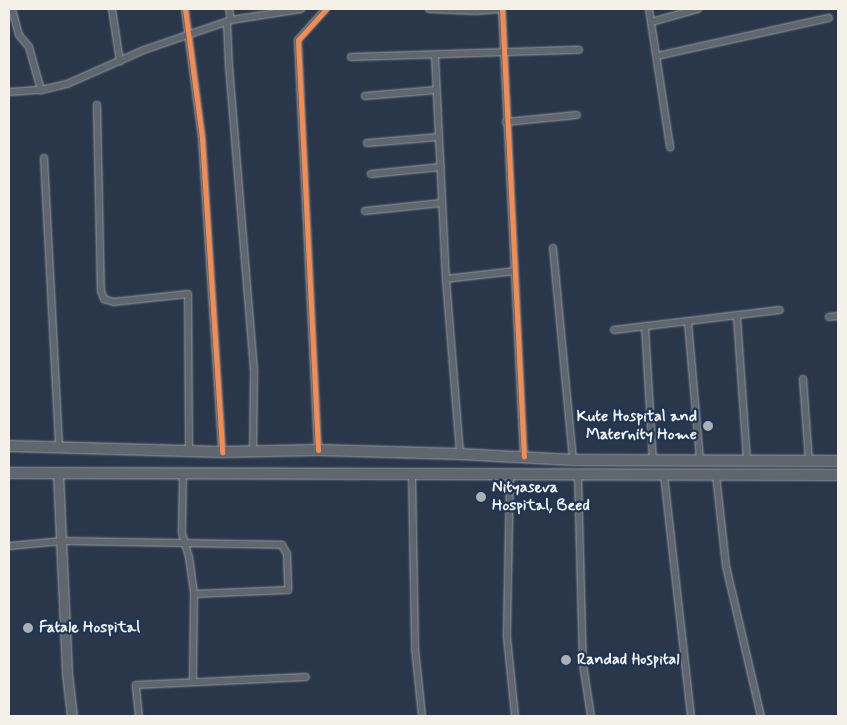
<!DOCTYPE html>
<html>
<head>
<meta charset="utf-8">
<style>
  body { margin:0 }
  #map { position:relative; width:847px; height:725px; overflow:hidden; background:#2a374a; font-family:Mynerve,sans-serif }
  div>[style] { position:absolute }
  .roads { filter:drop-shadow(0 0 1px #979ca3) drop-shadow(0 0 1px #979ca3) }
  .street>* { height:6px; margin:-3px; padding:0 3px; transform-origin:3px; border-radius:3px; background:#60666e }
  .secondary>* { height:9px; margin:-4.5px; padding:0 4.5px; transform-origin:4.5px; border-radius:4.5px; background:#60666e }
  .primary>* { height:10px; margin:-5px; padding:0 5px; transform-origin:5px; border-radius:5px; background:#60666e }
  .cycleway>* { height:5px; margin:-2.5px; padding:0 2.5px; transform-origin:2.5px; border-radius:2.5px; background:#f68b52 }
  .dots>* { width:14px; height:14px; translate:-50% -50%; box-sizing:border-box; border:2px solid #1d3557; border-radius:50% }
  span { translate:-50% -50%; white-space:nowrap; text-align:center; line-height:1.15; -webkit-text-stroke:4.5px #1d3557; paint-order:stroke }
  .poi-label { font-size:16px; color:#f4f1e8; font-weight:700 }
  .right { translate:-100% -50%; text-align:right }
  .left { translate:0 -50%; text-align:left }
  .frame { position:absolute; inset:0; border:10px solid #f4f1e8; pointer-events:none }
</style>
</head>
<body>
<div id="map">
  <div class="roads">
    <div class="street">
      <i style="left:12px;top:9px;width:27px;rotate:75deg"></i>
      <i style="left:19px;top:35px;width:16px;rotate:50deg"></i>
      <i style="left:29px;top:47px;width:45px;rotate:74.4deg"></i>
      <i style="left:112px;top:9px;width:53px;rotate:81.3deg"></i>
      <i style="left:185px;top:9px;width:131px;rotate:82.5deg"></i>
      <i style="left:202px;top:139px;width:314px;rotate:86.3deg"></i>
      <i style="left:229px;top:9px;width:11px;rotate:80deg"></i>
      <i style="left:429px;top:9px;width:47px;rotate:2.4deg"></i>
      <i style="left:476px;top:11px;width:24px;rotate:-5deg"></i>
      <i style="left:502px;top:9px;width:448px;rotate:87.2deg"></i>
      <i style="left:649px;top:9px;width:140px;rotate:81.3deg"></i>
      <i style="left:227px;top:22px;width:44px;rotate:87.4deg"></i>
      <i style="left:229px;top:66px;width:308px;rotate:85.3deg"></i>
      <i style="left:254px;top:373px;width:79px;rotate:90.7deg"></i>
      <i style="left:651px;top:22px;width:49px;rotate:-15.5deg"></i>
      <i style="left:435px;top:55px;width:224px;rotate:87.2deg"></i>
      <i style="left:446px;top:279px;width:176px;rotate:85.4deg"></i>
      <i style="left:657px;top:56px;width:176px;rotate:-12.5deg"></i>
      <i style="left:351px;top:57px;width:228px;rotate:-1.8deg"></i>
      <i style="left:9px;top:92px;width:32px;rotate:-4deg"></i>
      <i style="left:41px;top:90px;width:27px;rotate:-13deg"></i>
      <i style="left:67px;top:84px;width:84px;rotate:-23.8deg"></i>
      <i style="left:144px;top:50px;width:92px;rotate:-19deg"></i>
      <i style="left:231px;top:20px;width:71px;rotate:-8.9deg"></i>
      <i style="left:365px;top:96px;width:72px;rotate:-4.8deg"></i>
      <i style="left:97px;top:105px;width:186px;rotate:88.8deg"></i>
      <i style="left:101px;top:291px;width:9px;rotate:69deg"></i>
      <i style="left:104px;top:299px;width:10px;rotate:17deg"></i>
      <i style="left:114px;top:302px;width:74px;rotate:-6.2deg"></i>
      <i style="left:188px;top:294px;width:156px;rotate:89.6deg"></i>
      <i style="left:506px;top:122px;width:71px;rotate:-5.6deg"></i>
      <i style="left:367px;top:143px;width:72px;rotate:-4.8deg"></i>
      <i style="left:44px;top:158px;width:289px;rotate:87deg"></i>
      <i style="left:371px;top:174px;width:70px;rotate:-5.7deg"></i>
      <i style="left:365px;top:211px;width:77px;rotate:-5.9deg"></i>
      <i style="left:553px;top:248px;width:213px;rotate:84.6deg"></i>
      <i style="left:446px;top:279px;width:69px;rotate:-6.6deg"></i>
      <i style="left:737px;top:317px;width:144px;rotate:86deg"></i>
      <i style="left:829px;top:317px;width:9px;rotate:-6deg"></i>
      <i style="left:688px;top:322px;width:139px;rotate:85deg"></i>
      <i style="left:645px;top:326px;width:134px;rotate:86.6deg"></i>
      <i style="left:614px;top:330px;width:167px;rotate:-6.9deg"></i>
      <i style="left:803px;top:379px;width:82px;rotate:85.8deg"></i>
      <i style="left:318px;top:450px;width:410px;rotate:-92.8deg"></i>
      <i style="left:298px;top:40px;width:42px;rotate:-47.9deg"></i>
      <i style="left:183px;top:473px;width:60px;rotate:91deg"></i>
      <i style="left:182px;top:533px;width:25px;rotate:74deg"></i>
      <i style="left:189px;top:557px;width:37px;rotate:82deg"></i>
      <i style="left:194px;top:594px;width:88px;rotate:90.7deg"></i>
      <i style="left:412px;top:474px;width:174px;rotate:89deg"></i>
      <i style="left:415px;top:648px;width:68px;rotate:84.1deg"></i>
      <i style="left:510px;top:475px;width:162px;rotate:91.1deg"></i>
      <i style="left:507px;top:637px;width:79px;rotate:84.2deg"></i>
      <i style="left:578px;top:475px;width:189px;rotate:88.5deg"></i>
      <i style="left:583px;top:664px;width:53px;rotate:81.3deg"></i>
      <i style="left:664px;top:475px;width:243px;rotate:83.6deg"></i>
      <i style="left:716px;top:475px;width:92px;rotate:83.7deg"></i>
      <i style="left:726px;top:566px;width:154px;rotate:76.9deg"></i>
      <i style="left:9px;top:546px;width:54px;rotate:-5.3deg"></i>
      <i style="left:63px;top:541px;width:219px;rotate:1deg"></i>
      <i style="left:282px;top:545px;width:10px;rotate:61deg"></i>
      <i style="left:287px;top:554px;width:36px;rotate:88deg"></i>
      <i style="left:288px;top:590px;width:94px;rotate:177.6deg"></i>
      <i style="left:139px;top:716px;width:31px;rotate:-96deg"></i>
      <i style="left:136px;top:685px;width:170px;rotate:-2.7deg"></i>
    </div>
    <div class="secondary">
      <i style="left:58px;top:473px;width:200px;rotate:87.4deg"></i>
      <i style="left:67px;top:673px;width:43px;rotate:83.4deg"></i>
    </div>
    <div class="primary">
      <i style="left:9px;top:446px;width:213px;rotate:1.6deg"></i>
      <i style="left:222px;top:452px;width:96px;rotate:-1.2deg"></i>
      <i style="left:318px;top:450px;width:142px;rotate:1.6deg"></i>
      <i style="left:460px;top:454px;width:113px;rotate:3deg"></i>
      <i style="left:573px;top:460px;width:265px;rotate:0.2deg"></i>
      <i style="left:9px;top:473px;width:829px;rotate:0.14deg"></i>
    </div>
  </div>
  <div class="cycleway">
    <i style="left:185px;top:9px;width:131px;rotate:82.5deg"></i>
    <i style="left:202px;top:139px;width:314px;rotate:86.3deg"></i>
    <i style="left:502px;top:9px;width:448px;rotate:87.2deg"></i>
    <i style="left:318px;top:450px;width:410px;rotate:-92.8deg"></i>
    <i style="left:298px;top:40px;width:42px;rotate:-47.9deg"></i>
  </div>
  <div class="dots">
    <i style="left:708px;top:426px;background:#adb0b1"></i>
    <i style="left:481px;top:497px;background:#adb0b1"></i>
    <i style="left:28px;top:628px;background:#adb0b1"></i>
    <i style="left:566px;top:660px;background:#adb0b1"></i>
  </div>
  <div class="poi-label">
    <span class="right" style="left:697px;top:426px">Kute Hospital and<br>Maternity Home</span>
    <span class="left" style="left:492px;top:497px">Nityaseva<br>Hospital, Beed</span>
    <span class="left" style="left:39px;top:628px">Fatale Hospital</span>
    <span class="left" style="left:577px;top:660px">Randad Hospital</span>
  </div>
  <div class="frame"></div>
</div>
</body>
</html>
